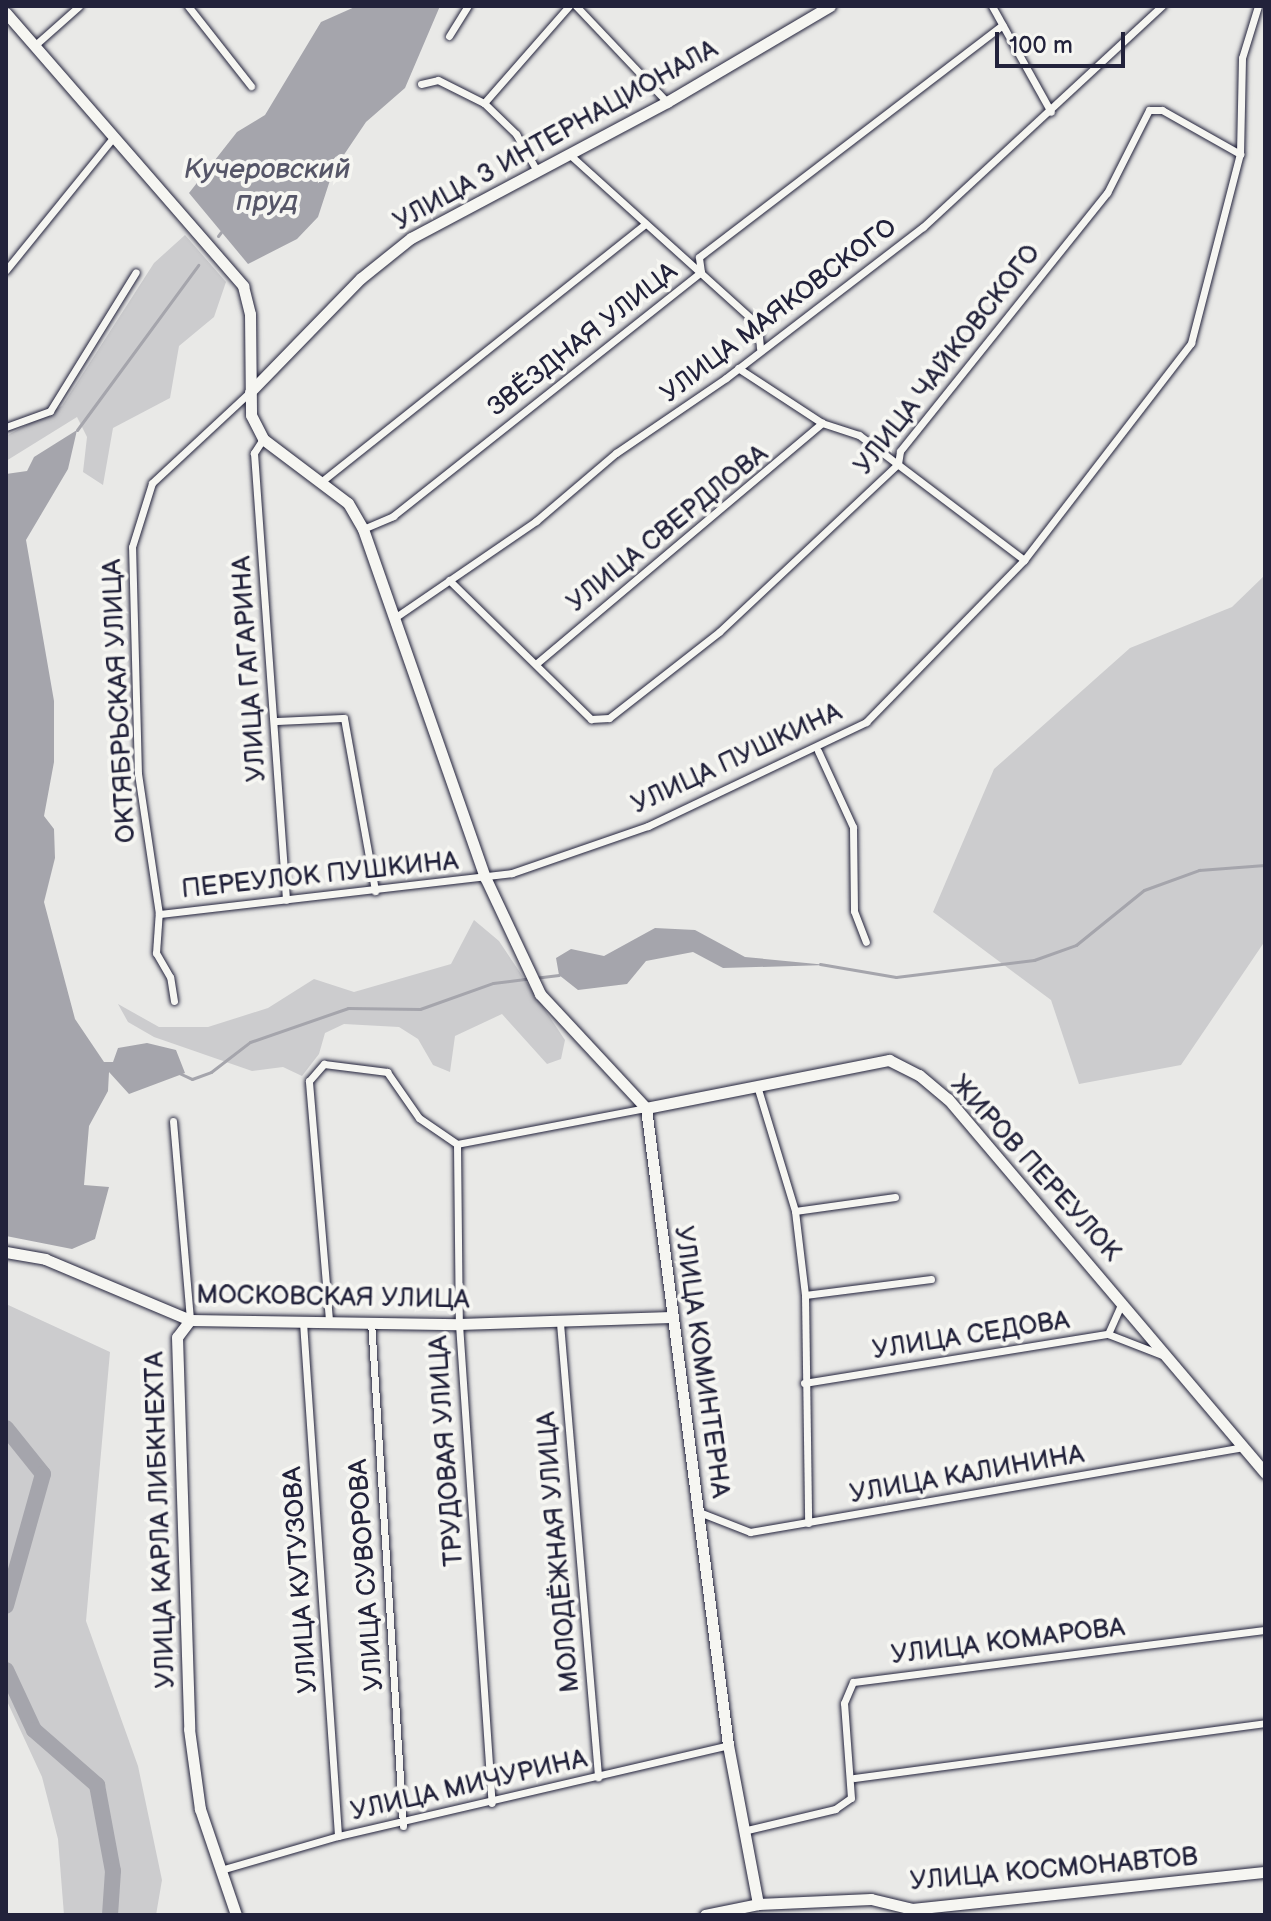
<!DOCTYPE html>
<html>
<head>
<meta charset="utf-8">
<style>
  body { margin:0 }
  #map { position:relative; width:1271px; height:1921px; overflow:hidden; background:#e9e9e7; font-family:"Balsamiq Sans",sans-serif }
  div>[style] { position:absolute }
  .green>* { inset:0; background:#ccccce }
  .water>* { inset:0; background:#a5a5ac }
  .stream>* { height:3px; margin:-1.5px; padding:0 1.5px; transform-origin:1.5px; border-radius:1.5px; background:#a5a5ac }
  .river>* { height:16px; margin:-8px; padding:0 8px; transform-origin:8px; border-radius:8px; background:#a5a5ac }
  .roads { filter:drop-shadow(0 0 2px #22223b) drop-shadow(0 0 2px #22223b) }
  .street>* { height:7px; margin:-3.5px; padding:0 3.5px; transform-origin:3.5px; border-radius:3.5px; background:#f6f6f2 }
  .secondary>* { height:11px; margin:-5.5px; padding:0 5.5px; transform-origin:5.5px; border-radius:5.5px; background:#f6f6f2 }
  span { translate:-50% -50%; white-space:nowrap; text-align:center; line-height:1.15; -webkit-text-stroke:8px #f6f6f2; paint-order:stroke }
  .street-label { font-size:26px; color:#22223b }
  .water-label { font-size:28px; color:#565668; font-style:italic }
  .frame { position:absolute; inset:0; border:8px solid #22223b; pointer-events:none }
  .scale { position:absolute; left:995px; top:32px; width:130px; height:36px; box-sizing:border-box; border:4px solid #22223b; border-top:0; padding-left:10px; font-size:24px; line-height:28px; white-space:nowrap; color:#22223b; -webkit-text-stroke:6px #f6f6f2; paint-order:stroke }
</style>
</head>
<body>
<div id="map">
  <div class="green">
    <i style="clip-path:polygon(185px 235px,226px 282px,214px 317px,179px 346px,170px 398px,113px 428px,103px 485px,83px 472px,87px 437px,77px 417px,6px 461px,6px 436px,62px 406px,154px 263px)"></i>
    <i style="clip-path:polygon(1265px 575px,1265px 941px,1181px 1065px,1079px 1084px,1051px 1000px,933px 912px,994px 769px,1130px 648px,1232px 607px)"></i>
    <i style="clip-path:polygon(474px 920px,499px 941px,565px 1040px,561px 1059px,547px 1064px,502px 1014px,455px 1036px,450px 1072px,433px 1065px,418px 1039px,399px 1027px,344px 1024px,325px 1033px,319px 1054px,302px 1076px,283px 1067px,252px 1071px,154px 1037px,128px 1022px,118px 1004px,159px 1027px,208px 1027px,268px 1008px,314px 979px,354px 992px,451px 964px)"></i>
    <i style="clip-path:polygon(6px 1304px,110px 1352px,86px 1621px,138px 1766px,162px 1880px,156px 1915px,64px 1915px,58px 1839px,42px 1777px,6px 1699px)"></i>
  </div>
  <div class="water">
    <i style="clip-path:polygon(357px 6px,440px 6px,405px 88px,366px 122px,333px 171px,318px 217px,297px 239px,248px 264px,189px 193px,237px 132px,265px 115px,321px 22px)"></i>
    <i style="clip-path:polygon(77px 430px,68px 469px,26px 540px,54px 701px,54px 762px,44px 816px,54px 829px,55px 858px,44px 902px,75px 1019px,104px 1062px,113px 1062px,118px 1048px,147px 1043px,176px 1050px,185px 1073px,129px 1094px,109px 1072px,108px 1091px,89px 1126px,84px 1185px,109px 1187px,95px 1239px,72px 1249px,6px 1236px,6px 474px,27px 471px,34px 457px)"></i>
    <i style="clip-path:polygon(655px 928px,695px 930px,745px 957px,827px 965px,723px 968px,693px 952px,646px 961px,627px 984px,578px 990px,559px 975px,556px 958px,571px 949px,604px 956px)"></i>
  </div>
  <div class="stream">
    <i style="left:218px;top:236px;width:5px;rotate:-53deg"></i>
    <i style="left:77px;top:430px;width:205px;rotate:-53.7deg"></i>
    <i style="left:820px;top:964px;width:77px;rotate:9.7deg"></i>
    <i style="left:896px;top:977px;width:139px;rotate:-7deg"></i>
    <i style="left:1034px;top:960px;width:45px;rotate:-19.7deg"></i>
    <i style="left:1076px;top:945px;width:87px;rotate:-39deg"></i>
    <i style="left:1144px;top:890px;width:59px;rotate:-20deg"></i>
    <i style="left:1199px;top:870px;width:66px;rotate:-4.3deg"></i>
    <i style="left:534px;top:978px;width:25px;rotate:-7deg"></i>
    <i style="left:179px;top:1073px;width:14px;rotate:25deg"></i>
    <i style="left:192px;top:1079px;width:20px;rotate:-20deg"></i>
    <i style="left:211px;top:1072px;width:49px;rotate:-37.6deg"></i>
    <i style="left:250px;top:1042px;width:104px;rotate:-19.1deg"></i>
    <i style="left:348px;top:1008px;width:72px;rotate:0.8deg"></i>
    <i style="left:420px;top:1009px;width:77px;rotate:-19.6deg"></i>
    <i style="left:493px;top:983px;width:34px;rotate:-7deg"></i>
  </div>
  <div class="river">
    <i style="left:6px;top:1428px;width:59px;rotate:51.2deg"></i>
    <i style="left:43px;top:1474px;width:137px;rotate:105.7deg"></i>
    <i style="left:6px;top:1670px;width:66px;rotate:65deg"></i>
    <i style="left:34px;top:1730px;width:84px;rotate:41.1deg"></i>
    <i style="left:97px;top:1785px;width:87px;rotate:79.5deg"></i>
    <i style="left:113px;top:1871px;width:44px;rotate:93.9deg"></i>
  </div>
  <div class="roads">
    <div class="street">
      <i style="left:188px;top:6px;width:102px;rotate:51.8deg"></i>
      <i style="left:576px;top:6px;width:132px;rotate:46.5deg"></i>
      <i style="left:992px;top:6px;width:121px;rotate:60.9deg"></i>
      <i style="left:449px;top:36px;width:36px;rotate:-58deg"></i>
      <i style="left:34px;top:46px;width:60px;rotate:-41.6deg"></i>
      <i style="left:421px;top:84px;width:17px;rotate:-13deg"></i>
      <i style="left:438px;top:80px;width:51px;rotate:26.6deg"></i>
      <i style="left:484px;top:103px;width:45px;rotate:44.1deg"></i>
      <i style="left:516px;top:134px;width:43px;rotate:60.4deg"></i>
      <i style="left:484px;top:103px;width:129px;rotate:-48.8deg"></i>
      <i style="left:569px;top:154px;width:255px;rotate:42.1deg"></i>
      <i style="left:758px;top:325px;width:23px;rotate:85deg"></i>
      <i style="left:6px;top:270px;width:170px;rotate:-51deg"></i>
      <i style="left:738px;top:368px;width:100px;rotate:33.2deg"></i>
      <i style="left:822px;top:423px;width:39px;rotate:18deg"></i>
      <i style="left:859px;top:435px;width:207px;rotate:37.1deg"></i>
      <i style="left:6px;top:427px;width:47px;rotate:-20deg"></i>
      <i style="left:50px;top:411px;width:163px;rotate:-58.3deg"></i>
      <i style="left:263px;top:439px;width:17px;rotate:123deg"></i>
      <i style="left:254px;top:453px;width:448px;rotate:85.9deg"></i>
      <i style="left:322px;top:481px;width:413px;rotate:-38.5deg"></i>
      <i style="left:363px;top:529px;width:33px;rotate:-23deg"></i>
      <i style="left:393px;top:516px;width:393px;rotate:-38.4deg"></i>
      <i style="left:701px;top:272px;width:15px;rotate:-98deg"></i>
      <i style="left:699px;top:257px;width:382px;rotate:-37.4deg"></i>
      <i style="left:449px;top:580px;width:199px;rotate:44.4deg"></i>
      <i style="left:591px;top:719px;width:18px;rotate:-3deg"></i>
      <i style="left:609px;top:718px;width:140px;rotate:-38deg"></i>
      <i style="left:719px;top:632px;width:245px;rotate:-43.2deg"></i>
      <i style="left:898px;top:464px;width:13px;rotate:-81deg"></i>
      <i style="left:900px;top:451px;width:331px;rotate:-51.3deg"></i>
      <i style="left:1107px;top:193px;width:93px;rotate:-63.2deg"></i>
      <i style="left:1149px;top:110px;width:13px"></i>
      <i style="left:1162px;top:110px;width:90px;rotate:29.4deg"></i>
      <i style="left:396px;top:617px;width:170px;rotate:-34.4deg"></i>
      <i style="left:536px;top:521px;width:105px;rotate:-40.4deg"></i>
      <i style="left:616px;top:453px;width:133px;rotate:-34.3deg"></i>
      <i style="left:726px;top:378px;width:248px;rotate:-37.5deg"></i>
      <i style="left:923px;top:227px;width:326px;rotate:-42.8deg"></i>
      <i style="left:537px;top:663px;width:373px;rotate:-40.1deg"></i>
      <i style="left:275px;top:721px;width:69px;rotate:-2.5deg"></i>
      <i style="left:344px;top:718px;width:176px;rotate:79.8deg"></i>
      <i style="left:818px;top:751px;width:84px;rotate:65.3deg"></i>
      <i style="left:853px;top:827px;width:84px;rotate:89.3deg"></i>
      <i style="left:854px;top:911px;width:33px;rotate:69deg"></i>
      <i style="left:159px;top:914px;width:355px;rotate:-6.6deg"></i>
      <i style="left:512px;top:873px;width:144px;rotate:-19.1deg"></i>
      <i style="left:648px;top:826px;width:242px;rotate:-25.5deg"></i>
      <i style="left:866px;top:722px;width:226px;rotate:-45.7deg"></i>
      <i style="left:1024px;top:560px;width:274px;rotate:-52.4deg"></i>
      <i style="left:1191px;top:343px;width:195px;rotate:-75.5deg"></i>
      <i style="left:1240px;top:154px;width:96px;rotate:-88.8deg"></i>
      <i style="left:1242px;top:58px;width:54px;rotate:-72.9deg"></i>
      <i style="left:174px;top:1001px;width:24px;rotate:-99deg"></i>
      <i style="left:170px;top:977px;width:28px;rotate:-120deg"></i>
      <i style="left:156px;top:953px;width:39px;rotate:-86deg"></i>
      <i style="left:159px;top:914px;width:142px;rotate:-98.5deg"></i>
      <i style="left:138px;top:774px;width:227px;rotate:-91.5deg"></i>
      <i style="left:132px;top:547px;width:67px;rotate:-72.6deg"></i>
      <i style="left:152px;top:483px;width:134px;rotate:-42.9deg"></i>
      <i style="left:758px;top:1089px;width:127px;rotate:73.1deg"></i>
      <i style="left:795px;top:1211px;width:85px;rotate:83.2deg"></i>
      <i style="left:805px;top:1295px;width:228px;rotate:89.2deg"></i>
      <i style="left:173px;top:1121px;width:200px;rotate:85.1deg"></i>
      <i style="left:457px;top:1144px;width:180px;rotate:89.4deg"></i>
      <i style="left:459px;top:1324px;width:480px;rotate:86.1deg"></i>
      <i style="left:457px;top:1144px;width:192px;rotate:-10.8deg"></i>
      <i style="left:795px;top:1211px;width:101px;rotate:-8deg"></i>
      <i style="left:805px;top:1295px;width:127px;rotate:-7.2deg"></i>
      <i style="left:329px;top:1320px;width:240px;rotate:-94.8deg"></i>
      <i style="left:309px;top:1081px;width:23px;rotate:-49deg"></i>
      <i style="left:324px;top:1064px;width:64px;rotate:7.2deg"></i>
      <i style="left:387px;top:1072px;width:56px;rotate:55.2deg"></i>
      <i style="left:419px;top:1118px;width:46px;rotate:34.4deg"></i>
      <i style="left:371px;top:1321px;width:506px;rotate:86.37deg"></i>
      <i style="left:303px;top:1322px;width:515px;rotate:86.1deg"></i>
      <i style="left:560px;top:1323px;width:456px;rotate:85.2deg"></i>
      <i style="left:1108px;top:1334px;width:58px;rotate:21.3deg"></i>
      <i style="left:804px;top:1383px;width:308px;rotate:-9.2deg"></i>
      <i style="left:1108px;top:1334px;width:34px;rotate:-66deg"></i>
      <i style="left:699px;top:1512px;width:55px;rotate:21.4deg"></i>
      <i style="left:750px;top:1532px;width:501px;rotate:-9.76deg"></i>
      <i style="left:854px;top:1778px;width:415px;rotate:-7.6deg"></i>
      <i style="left:743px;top:1831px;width:95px;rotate:-13.4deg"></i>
      <i style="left:835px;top:1809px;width:19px;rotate:-35deg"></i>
      <i style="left:851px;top:1798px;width:95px;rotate:-94.2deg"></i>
      <i style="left:844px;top:1703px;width:23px;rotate:-67deg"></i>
      <i style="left:853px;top:1682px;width:415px;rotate:-7.2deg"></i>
      <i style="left:221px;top:1870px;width:122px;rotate:-16.2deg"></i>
      <i style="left:338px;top:1836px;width:400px;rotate:-13.1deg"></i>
    </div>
    <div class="secondary">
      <i style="left:6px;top:13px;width:362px;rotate:49deg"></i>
      <i style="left:243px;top:286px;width:29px;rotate:76deg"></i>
      <i style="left:250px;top:314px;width:101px;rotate:89.4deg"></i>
      <i style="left:251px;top:415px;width:27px;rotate:63deg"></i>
      <i style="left:263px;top:439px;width:106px;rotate:37deg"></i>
      <i style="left:348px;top:503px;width:30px;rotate:60deg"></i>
      <i style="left:363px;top:529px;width:369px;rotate:70.7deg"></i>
      <i style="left:485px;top:877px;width:129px;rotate:64.8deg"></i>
      <i style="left:540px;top:994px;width:156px;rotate:47.1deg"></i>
      <i style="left:646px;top:1108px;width:642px;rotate:82.66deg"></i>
      <i style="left:728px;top:1745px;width:162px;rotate:79.3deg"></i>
      <i style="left:250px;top:392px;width:159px;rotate:-45.8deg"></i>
      <i style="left:361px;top:278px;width:64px;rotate:-38.7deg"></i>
      <i style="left:411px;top:238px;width:290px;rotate:-28deg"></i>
      <i style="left:667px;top:102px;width:189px;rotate:-30.5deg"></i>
      <i style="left:646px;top:1108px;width:248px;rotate:-11.2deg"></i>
      <i style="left:889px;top:1060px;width:34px;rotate:27deg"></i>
      <i style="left:919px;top:1075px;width:38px;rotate:40deg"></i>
      <i style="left:948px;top:1099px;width:490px;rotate:49.7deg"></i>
      <i style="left:6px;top:1252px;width:40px;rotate:10deg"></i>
      <i style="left:45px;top:1259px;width:157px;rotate:22.8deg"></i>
      <i style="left:190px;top:1320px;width:269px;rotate:0.9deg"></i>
      <i style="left:459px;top:1324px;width:212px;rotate:-1.9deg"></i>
      <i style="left:190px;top:1320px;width:21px;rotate:127deg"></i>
      <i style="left:177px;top:1337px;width:392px;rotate:88.2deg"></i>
      <i style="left:189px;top:1729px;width:81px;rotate:82.2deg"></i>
      <i style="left:200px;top:1809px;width:112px;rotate:71.2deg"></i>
      <i style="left:705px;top:1915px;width:54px;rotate:-11.7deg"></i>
      <i style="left:758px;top:1904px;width:113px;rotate:-2.5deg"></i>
      <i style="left:871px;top:1899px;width:42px;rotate:13.7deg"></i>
      <i style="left:912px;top:1909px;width:355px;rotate:-6deg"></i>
    </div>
  </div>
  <div class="street-label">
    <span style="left:556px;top:136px;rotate:-29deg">УЛИЦА 3 ИНТЕРНАЦИОНАЛА</span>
    <span style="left:779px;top:311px;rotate:-37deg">УЛИЦА МАЯКОВСКОГО</span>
    <span style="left:583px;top:340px;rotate:-38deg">ЗВЁЗДНАЯ УЛИЦА</span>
    <span style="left:948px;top:360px;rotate:-52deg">УЛИЦА ЧАЙКОВСКОГО</span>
    <span style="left:668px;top:529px;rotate:-39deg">УЛИЦА СВЕРДЛОВА</span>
    <span style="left:250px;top:669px;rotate:-94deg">УЛИЦА ГАГАРИНА</span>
    <span style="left:120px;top:701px;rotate:-93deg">ОКТЯБРЬСКАЯ УЛИЦА</span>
    <span style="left:737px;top:759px;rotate:-25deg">УЛИЦА ПУШКИНА</span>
    <span style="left:320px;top:876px;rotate:-6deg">ПЕРЕУЛОК ПУШКИНА</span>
    <span style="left:1035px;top:1169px;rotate:48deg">ЖИРОВ ПЕРЕУЛОК</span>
    <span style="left:333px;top:1298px;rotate:1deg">МОСКОВСКАЯ УЛИЦА</span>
    <span style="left:971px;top:1336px;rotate:-9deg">УЛИЦА СЕДОВА</span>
    <span style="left:701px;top:1362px;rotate:82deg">УЛИЦА КОМИНТЕРНА</span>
    <span style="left:447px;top:1451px;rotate:-94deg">ТРУДОВАЯ УЛИЦА</span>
    <span style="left:967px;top:1475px;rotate:-10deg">УЛИЦА КАЛИНИНА</span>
    <span style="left:161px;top:1520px;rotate:-92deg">УЛИЦА КАРЛА ЛИБКНЕХТА</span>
    <span style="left:559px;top:1552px;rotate:-95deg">МОЛОДЁЖНАЯ УЛИЦА</span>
    <span style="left:367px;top:1575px;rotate:-94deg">УЛИЦА СУВОРОВА</span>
    <span style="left:301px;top:1580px;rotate:-94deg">УЛИЦА КУТУЗОВА</span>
    <span style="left:1008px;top:1642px;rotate:-7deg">УЛИЦА КОМАРОВА</span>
    <span style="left:469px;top:1786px;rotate:-13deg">УЛИЦА МИЧУРИНА</span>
    <span style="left:1054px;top:1870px;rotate:-5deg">УЛИЦА КОСМОНАВТОВ</span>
  </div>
  <div class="water-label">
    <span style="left:267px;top:186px">Кучеровский<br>пруд</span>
  </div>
  <div class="frame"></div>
  <div class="scale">100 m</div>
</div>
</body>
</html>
